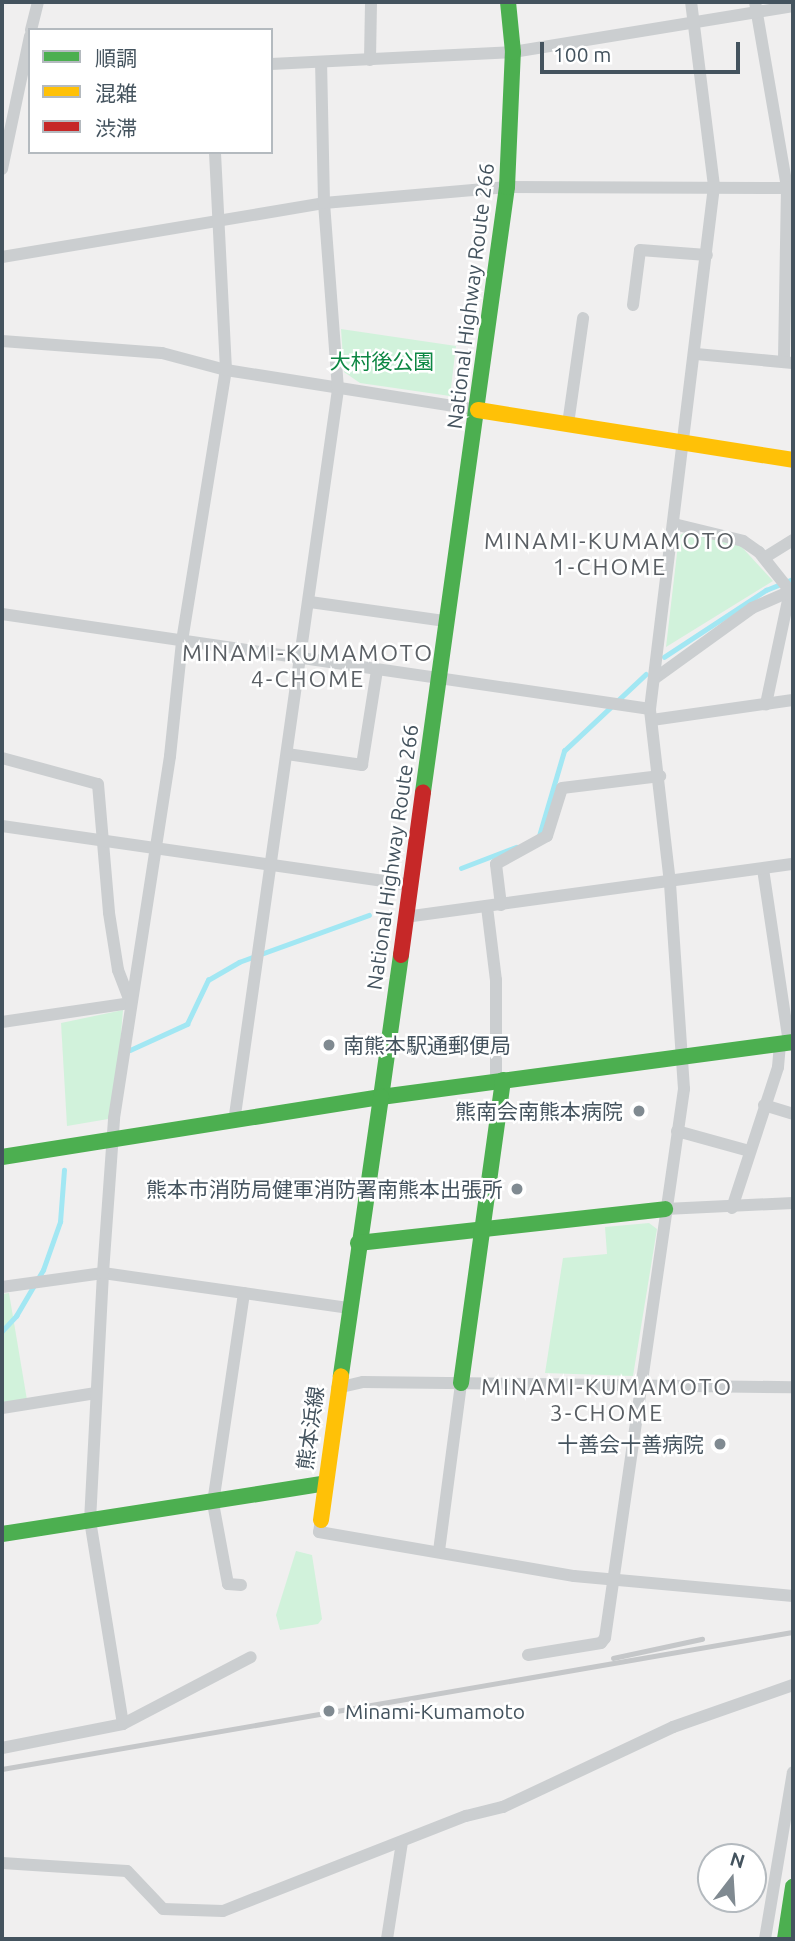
<!DOCTYPE html>
<html>
<head>
<meta charset="utf-8">
<style>
  body { margin:0 }
  #map { position:relative; width:795px; height:1941px; overflow:hidden; background:#f0efef; font-family:Ubuntu,"Noto Sans JP",sans-serif }
  div>[style] { position:absolute }
  .green>* { inset:0; background:#d1f2db }
  .stream>* { height:4.5px; margin:-2.25px; padding:0 2.25px; transform-origin:2.25px; border-radius:2.25px; background:#a2e7f3 }
  .street>* { height:12px; margin:-6px; padding:0 6px; transform-origin:6px; border-radius:6px; background:#cbced0 }
  .fast>* { height:16px; margin:-8px; padding:0 8px; transform-origin:8px; border-radius:8px; background:#4caf50 }
  .slow>* { height:16px; margin:-8px; padding:0 8px; transform-origin:8px; border-radius:8px; background:#ffc107 }
  .jam>* { height:16px; margin:-8px; padding:0 8px; transform-origin:8px; border-radius:8px; background:#c62828 }
  .rail>* { height:4.5px; margin:-2.25px; padding:0 2.25px; transform-origin:2.25px; border-radius:2.25px; background:#c5c7c9 }
  .dots>* { width:19px; height:19px; translate:-50% -50%; box-sizing:border-box; border:4px solid #fff; border-radius:50% }
  span { translate:-50% -50%; white-space:nowrap; text-align:center; line-height:1.15; -webkit-text-stroke:5px #fff; paint-order:stroke }
  .street-label { font-size:21px; color:#44535e }
  .park-label { font-size:21px; color:#0d8743 }
  .poi-label { font-size:21px; color:#44535e }
  .left { translate:0 -50%; text-align:left }
  .right { translate:-100% -50%; text-align:right }
  .neighbourhood-label { font-size:23px; color:#5a5f64; letter-spacing:2px }
  .frame { position:absolute; inset:0; border:4px solid #44535e; pointer-events:none }
  .legend { position:absolute; left:28px; top:28px; width:245px; height:126px; box-sizing:border-box; background:#fff; border:2px solid #b4babf; margin:0; padding:9px 12px; list-style:none; font-size:21px; color:#44535e }
  .legend li { display:flex; align-items:center; gap:14px; height:35px }
  .legend b { width:35px; border:2px solid #b4babf }
  .north { position:absolute; left:697px; top:1843px; width:70px; height:70px; box-sizing:border-box; background:#fff; border:2px solid #b4babf; border-radius:50%; rotate:17deg; font-size:19px; font-weight:700; line-height:28px; text-align:center; color:#44535e }
  .north::after { content:''; display:block; margin:auto; width:24px; height:32px; background:#808a91; clip-path:polygon(50% 0,100% 100%,50% 72%,0 100%) }
  .scale { position:absolute; left:540px; top:42px; width:200px; height:32px; box-sizing:border-box; border:4px solid #44535e; border-top:0; padding-left:9px; font-size:21px; line-height:24px; white-space:nowrap; color:#44535e; -webkit-text-stroke:5px #fff; paint-order:stroke }
</style>
</head>
<body>
<div id="map">
  <div class="green">
    <i style="clip-path:polygon(341px 329px,456px 346px,450px 396px,360px 383px,344px 372px)"></i>
    <i style="clip-path:polygon(685px 532px,739px 544px,773px 581px,666px 647px,679px 536px)"></i>
    <i style="clip-path:polygon(123px 1010px,114px 1118px,67px 1126px,61px 1023px)"></i>
    <i style="clip-path:polygon(649px 1223px,657px 1229px,633px 1376px,545px 1373px,563px 1258px,607px 1254px,605px 1227px)"></i>
    <i style="clip-path:polygon(9px 1293px,27px 1400px,2px 1404px,2px 1294px)"></i>
    <i style="clip-path:polygon(296px 1551px,312px 1555px,322px 1619px,318px 1624px,280px 1630px,276px 1615px)"></i>
  </div>
  <div class="stream">
    <i style="left:664px;top:657px;width:122px;rotate:-33.3deg"></i>
    <i style="left:766px;top:590px;width:29px;rotate:-22deg"></i>
    <i style="left:539px;top:836px;width:89px;rotate:-73.6deg"></i>
    <i style="left:564px;top:751px;width:112px;rotate:-43.2deg"></i>
    <i style="left:461px;top:868px;width:59px;rotate:-20.9deg"></i>
    <i style="left:130px;top:1050px;width:63px;rotate:-24.5deg"></i>
    <i style="left:187px;top:1024px;width:49px;rotate:-64.5deg"></i>
    <i style="left:208px;top:980px;width:36px;rotate:-30deg"></i>
    <i style="left:239px;top:962px;width:138px;rotate:-19.9deg"></i>
    <i style="left:2px;top:1331px;width:21px;rotate:-47deg"></i>
    <i style="left:16px;top:1316px;width:53px;rotate:-59.6deg"></i>
    <i style="left:43px;top:1270px;width:51px;rotate:-70.5deg"></i>
    <i style="left:60px;top:1222px;width:52px;rotate:-85.6deg"></i>
  </div>
  <div class="street">
    <i style="left:755px;top:2px;width:188px;rotate:80.2deg"></i>
    <i style="left:787px;top:187px;width:175px;rotate:91deg"></i>
    <i style="left:31px;top:30px;width:29px;rotate:-76deg"></i>
    <i style="left:370px;top:60px;width:58px;rotate:-89deg"></i>
    <i style="left:271px;top:64px;width:242px;rotate:-2.8deg"></i>
    <i style="left:513px;top:52px;width:284px;rotate:-9.3deg"></i>
    <i style="left:2px;top:169px;width:136px;rotate:-78.1deg"></i>
    <i style="left:2px;top:257px;width:326px;rotate:-9.5deg"></i>
    <i style="left:324px;top:203px;width:184px;rotate:-5deg"></i>
    <i style="left:507px;top:187px;width:286px;rotate:0.2deg"></i>
    <i style="left:633px;top:305px;width:55px;rotate:-82.7deg"></i>
    <i style="left:640px;top:250px;width:67px;rotate:4.3deg"></i>
    <i style="left:2px;top:341px;width:160px;rotate:4.3deg"></i>
    <i style="left:162px;top:353px;width:66px;rotate:14.9deg"></i>
    <i style="left:226px;top:370px;width:255px;rotate:9deg"></i>
    <i style="left:696px;top:354px;width:97px;rotate:5.3deg"></i>
    <i style="left:568px;top:424px;width:107px;rotate:-81.9deg"></i>
    <i style="left:674px;top:524px;width:71px;rotate:13.8deg"></i>
    <i style="left:743px;top:541px;width:19px;rotate:35deg"></i>
    <i style="left:759px;top:552px;width:50px;rotate:51.5deg"></i>
    <i style="left:790px;top:591px;width:116px;rotate:102deg"></i>
    <i style="left:764px;top:558px;width:34px;rotate:-32deg"></i>
    <i style="left:310px;top:602px;width:137px;rotate:8deg"></i>
    <i style="left:2px;top:614px;width:655px;rotate:8.34deg"></i>
    <i style="left:654px;top:679px;width:121px;rotate:-35.9deg"></i>
    <i style="left:752px;top:608px;width:45px;rotate:-23.7deg"></i>
    <i style="left:652px;top:720px;width:142px;rotate:-8.1deg"></i>
    <i style="left:287px;top:754px;width:76px;rotate:8.3deg"></i>
    <i style="left:362px;top:765px;width:96px;rotate:-81deg"></i>
    <i style="left:2px;top:758px;width:99px;rotate:15.2deg"></i>
    <i style="left:98px;top:784px;width:129px;rotate:85.1deg"></i>
    <i style="left:109px;top:913px;width:58px;rotate:81deg"></i>
    <i style="left:118px;top:970px;width:34px;rotate:69deg"></i>
    <i style="left:2px;top:826px;width:412px;rotate:8.2deg"></i>
    <i style="left:763px;top:869px;width:176px;rotate:81.5deg"></i>
    <i style="left:501px;top:905px;width:41px;rotate:-97deg"></i>
    <i style="left:496px;top:864px;width:58px;rotate:-28.8deg"></i>
    <i style="left:547px;top:836px;width:50px;rotate:-72.6deg"></i>
    <i style="left:562px;top:788px;width:99px;rotate:-7deg"></i>
    <i style="left:487px;top:907px;width:74px;rotate:83deg"></i>
    <i style="left:496px;top:980px;width:101px;rotate:90deg"></i>
    <i style="left:405px;top:917px;width:392px;rotate:-7.8deg"></i>
    <i style="left:2px;top:1022px;width:129px;rotate:-8.4deg"></i>
    <i style="left:764px;top:1105px;width:30px;rotate:17deg"></i>
    <i style="left:234px;top:1122px;width:740px;rotate:-81.92deg"></i>
    <i style="left:338px;top:389px;width:187px;rotate:-94.3deg"></i>
    <i style="left:324px;top:203px;width:141px;rotate:-91.2deg"></i>
    <i style="left:677px;top:1131px;width:75px;rotate:15.5deg"></i>
    <i style="left:732px;top:1208px;width:148px;rotate:-71.9deg"></i>
    <i style="left:778px;top:1067px;width:23px;rotate:-85deg"></i>
    <i style="left:665px;top:1209px;width:128px;rotate:-2.7deg"></i>
    <i style="left:2px;top:1287px;width:102px;rotate:-7.9deg"></i>
    <i style="left:103px;top:1273px;width:249px;rotate:8.1deg"></i>
    <i style="left:337px;top:1388px;width:27px;rotate:-13deg"></i>
    <i style="left:363px;top:1382px;width:430px;rotate:0.7deg"></i>
    <i style="left:2px;top:1408px;width:95px;rotate:-9.1deg"></i>
    <i style="left:321px;top:1520px;width:12px;rotate:99deg"></i>
    <i style="left:319px;top:1532px;width:259px;rotate:9.8deg"></i>
    <i style="left:574px;top:1576px;width:220px;rotate:5.2deg"></i>
    <i style="left:439px;top:1551px;width:169px;rotate:-82.5deg"></i>
    <i style="left:241px;top:1585px;width:13px;rotate:-176deg"></i>
    <i style="left:228px;top:1584px;width:82px;rotate:-100.5deg"></i>
    <i style="left:213px;top:1503px;width:212px;rotate:-81.6deg"></i>
    <i style="left:528px;top:1655px;width:74px;rotate:-9.3deg"></i>
    <i style="left:601px;top:1643px;width:6px;rotate:-51deg"></i>
    <i style="left:605px;top:1638px;width:555px;rotate:-81.81deg"></i>
    <i style="left:684px;top:1089px;width:206px;rotate:-93.9deg"></i>
    <i style="left:670px;top:883px;width:175px;rotate:-96.6deg"></i>
    <i style="left:650px;top:709px;width:527px;rotate:-83.02deg"></i>
    <i style="left:714px;top:186px;width:185px;rotate:-97.1deg"></i>
    <i style="left:123px;top:1724px;width:206px;rotate:-99.2deg"></i>
    <i style="left:90px;top:1521px;width:248px;rotate:-87deg"></i>
    <i style="left:103px;top:1273px;width:155px;rotate:-85.9deg"></i>
    <i style="left:114px;top:1118px;width:366px;rotate:-81.2deg"></i>
    <i style="left:170px;top:756px;width:116px;rotate:-84deg"></i>
    <i style="left:182px;top:641px;width:275px;rotate:-80.8deg"></i>
    <i style="left:226px;top:370px;width:218px;rotate:-92.9deg"></i>
    <i style="left:2px;top:1748px;width:123px;rotate:-11.2deg"></i>
    <i style="left:123px;top:1724px;width:144px;rotate:-27.6deg"></i>
    <i style="left:2px;top:1863px;width:125px;rotate:3.7deg"></i>
    <i style="left:127px;top:1871px;width:52px;rotate:46.5deg"></i>
    <i style="left:163px;top:1909px;width:60px;rotate:1.9deg"></i>
    <i style="left:223px;top:1911px;width:261px;rotate:-21.4deg"></i>
    <i style="left:466px;top:1816px;width:38px;rotate:-14deg"></i>
    <i style="left:503px;top:1807px;width:188px;rotate:-25.2deg"></i>
    <i style="left:673px;top:1727px;width:127px;rotate:-19.3deg"></i>
    <i style="left:387px;top:1939px;width:98px;rotate:-81.2deg"></i>
    <i style="left:765px;top:1939px;width:169px;rotate:-80.5deg"></i>
  </div>
  <div class="fast">
    <i style="left:423px;top:792px;width:611px;rotate:-82.1deg"></i>
    <i style="left:507px;top:187px;width:135px;rotate:-87.5deg"></i>
    <i style="left:513px;top:52px;width:50px;rotate:-95.7deg"></i>
    <i style="left:401px;top:955px;width:143px;rotate:98deg"></i>
    <i style="left:381px;top:1097px;width:416px;rotate:-7.6deg"></i>
    <i style="left:2px;top:1157px;width:384px;rotate:-9deg"></i>
    <i style="left:381px;top:1097px;width:282px;rotate:98.2deg"></i>
    <i style="left:358px;top:1243px;width:309px;rotate:-6.3deg"></i>
    <i style="left:461px;top:1383px;width:306px;rotate:-82.1deg"></i>
    <i style="left:2px;top:1534px;width:325px;rotate:-8.9deg"></i>
    <i style="left:785px;top:1939px;width:53px;rotate:-81.3deg"></i>
  </div>
  <div class="slow">
    <i style="left:478px;top:410px;width:319px;rotate:9deg"></i>
    <i style="left:321px;top:1520px;width:145px;rotate:-82.1deg"></i>
  </div>
  <div class="jam">
    <i style="left:401px;top:955px;width:164px;rotate:-82.3deg"></i>
  </div>
  <div class="rail">
    <i style="left:613px;top:1658px;width:91px;rotate:-12.1deg"></i>
    <i style="left:2px;top:1769px;width:803px;rotate:-9.83deg"></i>
  </div>
  <div class="dots">
    <i style="left:329px;top:1045px;background:#808a91"></i>
    <i style="left:639px;top:1111px;background:#808a91"></i>
    <i style="left:517px;top:1189px;background:#808a91"></i>
    <i style="left:720px;top:1444px;background:#808a91"></i>
    <i style="left:329px;top:1711px;background:#808a91"></i>
  </div>
  <div class="street-label">
    <span style="left:470px;top:296px;rotate:-83deg">National Highway Route 266</span>
    <span style="left:392px;top:857px;rotate:-82deg">National Highway Route 266</span>
    <span style="left:310px;top:1428px;rotate:-82deg">熊本浜線</span>
  </div>
  <div class="park-label">
    <span style="left:382px;top:361px">大村後公園</span>
  </div>
  <div class="poi-label">
    <span class="left" style="left:343px;top:1045px">南熊本駅通郵便局</span>
    <span class="right" style="left:623px;top:1111px">熊南会南熊本病院</span>
    <span class="right" style="left:503px;top:1189px">熊本市消防局健軍消防署南熊本出張所</span>
    <span class="right" style="left:704px;top:1444px">十善会十善病院</span>
    <span class="left" style="left:345px;top:1711px">Minami-Kumamoto</span>
  </div>
  <div class="neighbourhood-label">
    <span style="left:610px;top:554px">MINAMI-KUMAMOTO<br>1-CHOME</span>
    <span style="left:308px;top:666px">MINAMI-KUMAMOTO<br>4-CHOME</span>
    <span style="left:607px;top:1400px">MINAMI-KUMAMOTO<br>3-CHOME</span>
  </div>
  <div class="frame"></div>
  <ul class="legend">
  <li><b style="height:9px;background:#4caf50"></b>順調</li>
  <li><b style="height:9px;background:#ffc107"></b>混雑</li>
  <li><b style="height:9px;background:#c62828"></b>渋滞</li>
  </ul>
  <div class="north">N</div>
  <div class="scale">100 m</div>
</div>
</body>
</html>
